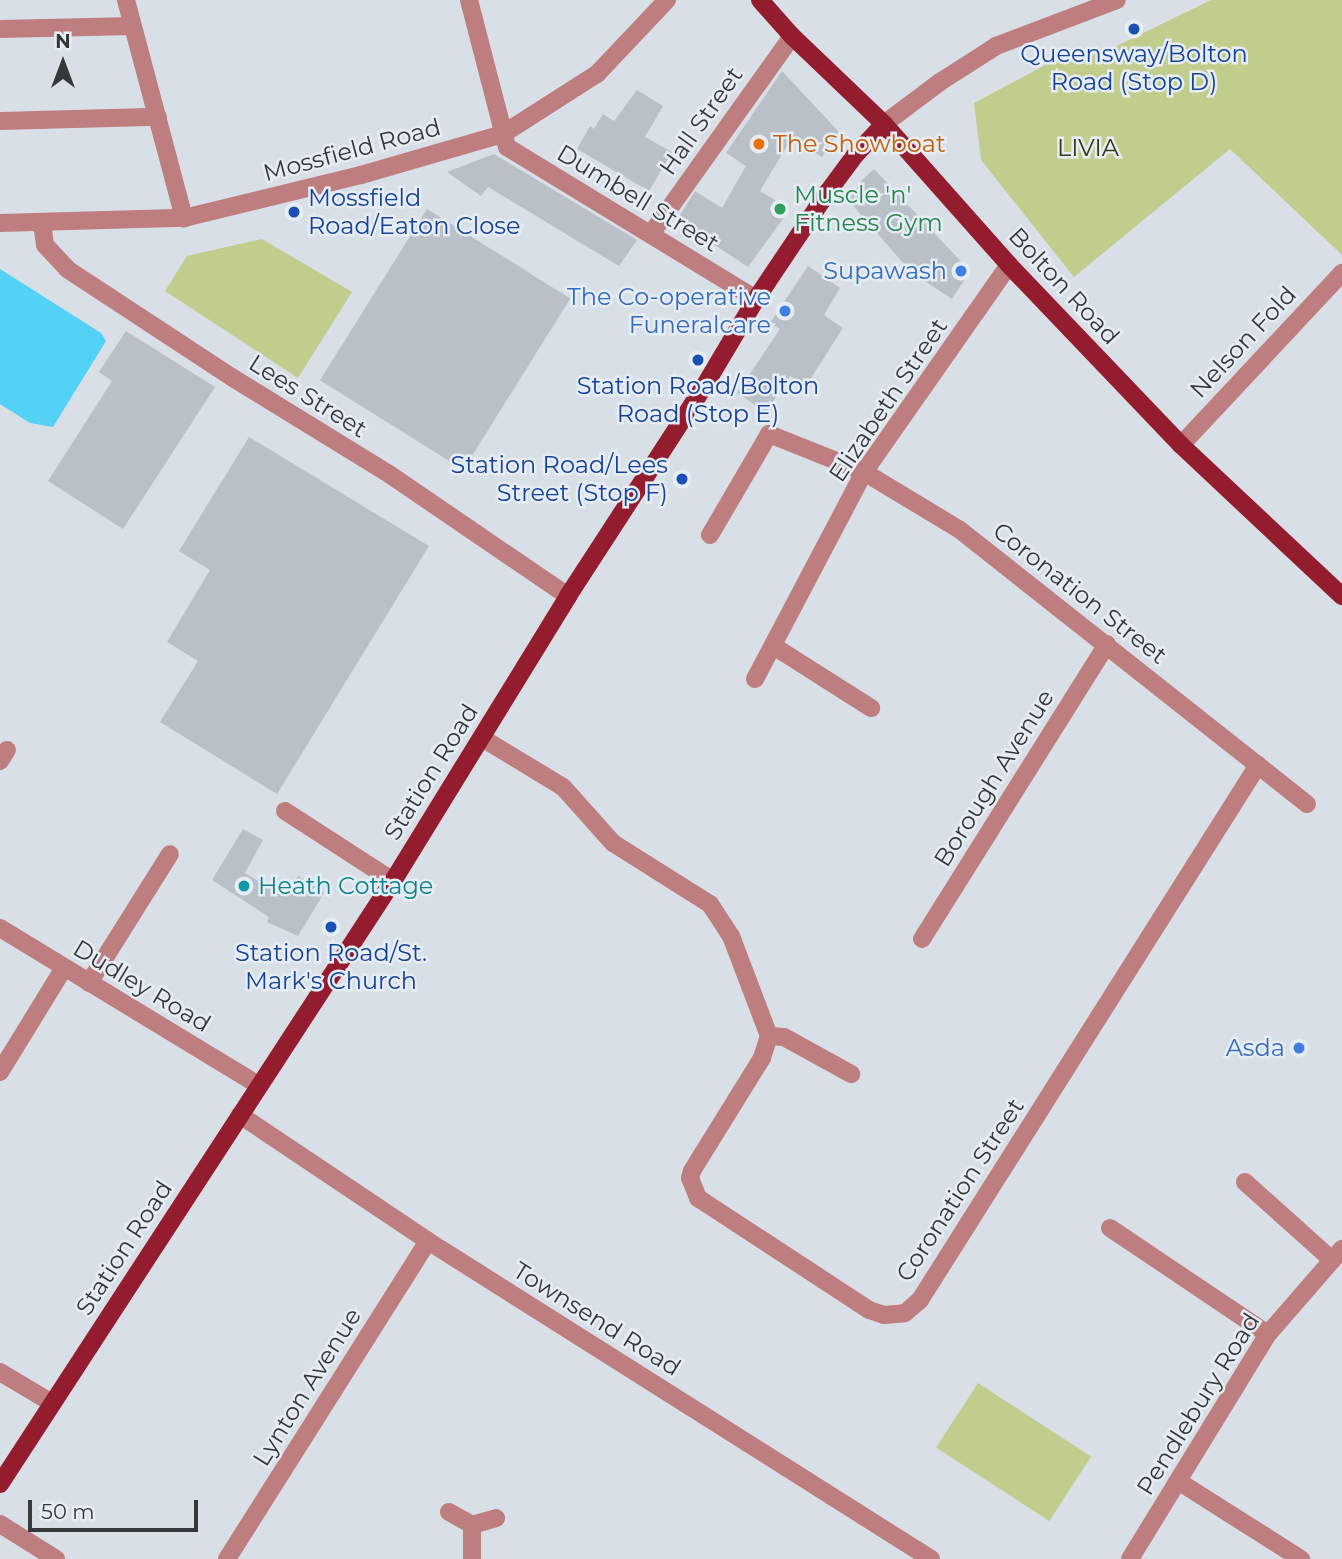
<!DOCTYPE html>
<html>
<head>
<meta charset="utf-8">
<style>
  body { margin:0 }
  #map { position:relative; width:1342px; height:1559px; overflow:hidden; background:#d9dfe7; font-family:Montserrat,sans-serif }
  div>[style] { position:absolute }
  .green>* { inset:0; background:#c1cd8d; transform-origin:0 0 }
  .water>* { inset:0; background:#53d1f6 }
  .building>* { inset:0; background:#bac0c8; transform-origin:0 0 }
  .minor>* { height:18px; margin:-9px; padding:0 9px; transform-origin:9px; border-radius:9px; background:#be7d7e }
  .major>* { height:18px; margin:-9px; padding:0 9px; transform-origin:9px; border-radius:9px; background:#941c2f }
  .dots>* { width:19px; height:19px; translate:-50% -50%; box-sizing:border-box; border:4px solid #e6edf4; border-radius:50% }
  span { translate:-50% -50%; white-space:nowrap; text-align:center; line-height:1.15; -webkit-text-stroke:5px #e6edf4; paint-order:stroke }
  .transit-label { font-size:24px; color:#164399 }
  .left { translate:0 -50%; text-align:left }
  .right { translate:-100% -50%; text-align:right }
  .street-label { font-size:24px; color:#35383b }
  .food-label { font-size:24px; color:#c56008 }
  .park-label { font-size:24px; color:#353b13 }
  .leisure-label { font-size:24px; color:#27864d }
  .shop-label { font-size:24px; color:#366cbe }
  .culture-label { font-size:24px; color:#0d838f }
  .north { position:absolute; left:28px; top:28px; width:70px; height:70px; -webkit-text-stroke:5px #e6edf4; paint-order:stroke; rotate:0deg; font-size:19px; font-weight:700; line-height:28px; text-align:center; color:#35383b }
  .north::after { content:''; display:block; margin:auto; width:24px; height:32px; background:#35383b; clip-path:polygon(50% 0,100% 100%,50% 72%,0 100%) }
  .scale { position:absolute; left:28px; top:1500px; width:170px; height:32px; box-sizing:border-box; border:4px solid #35383b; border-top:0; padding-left:9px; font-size:21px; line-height:24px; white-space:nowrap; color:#35383b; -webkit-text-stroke:5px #e6edf4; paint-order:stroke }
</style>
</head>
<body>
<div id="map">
  <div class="green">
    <i style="clip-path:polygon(1211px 0,1342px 0,1342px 255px,1230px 149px,1074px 277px,981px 160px,974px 103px,1051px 62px,1102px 53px)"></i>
    <i style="clip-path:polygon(262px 239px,352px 292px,298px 378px,165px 291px,187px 256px)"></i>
    <i style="left:978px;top:1383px;width:135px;height:77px;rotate:33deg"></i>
  </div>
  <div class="water">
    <i style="clip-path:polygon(0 269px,101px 333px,106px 341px,53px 427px,30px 423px,0 404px)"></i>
  </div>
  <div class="building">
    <i style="clip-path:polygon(782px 71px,839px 132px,822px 157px,791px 139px,760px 191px,790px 209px,748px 267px,677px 220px,695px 191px,722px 208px,746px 166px,726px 153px)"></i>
    <i style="clip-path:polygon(637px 90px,663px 106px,645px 137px,672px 152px,649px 191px,577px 149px,590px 126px,594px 129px,603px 114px,614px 121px)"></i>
    <i style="clip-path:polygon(494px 154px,637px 240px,619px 266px,488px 187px,481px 196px,447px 172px)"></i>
    <i style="clip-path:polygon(874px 169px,970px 271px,952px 299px,911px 272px,849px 201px,860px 182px)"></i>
    <i style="left:427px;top:209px;width:169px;height:202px;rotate:32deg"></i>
    <i style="clip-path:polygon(808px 266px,840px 288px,824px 315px,843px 328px,806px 386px,790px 376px,766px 412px,737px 393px,780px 329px,770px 323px)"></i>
    <i style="clip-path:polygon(126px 331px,215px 387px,123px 529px,48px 481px,112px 381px,99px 372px)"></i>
    <i style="clip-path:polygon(249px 437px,429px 546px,277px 794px,160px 722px,198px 661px,167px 642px,210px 570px,179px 551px)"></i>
    <i style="clip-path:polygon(243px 829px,263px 840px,245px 873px,282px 896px,298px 876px,324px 893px,298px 936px,267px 922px,269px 917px,212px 880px)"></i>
  </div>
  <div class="minor">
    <i style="left:126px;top:0;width:226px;rotate:75.1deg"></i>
    <i style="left:469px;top:0;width:152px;rotate:75.5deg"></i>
    <i style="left:507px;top:147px;width:292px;rotate:31.4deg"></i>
    <i style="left:0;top:29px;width:133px;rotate:-1.3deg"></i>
    <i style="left:0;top:121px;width:158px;rotate:-1.5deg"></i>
    <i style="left:884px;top:124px;width:70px;rotate:-36.9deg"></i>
    <i style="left:940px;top:82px;width:67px;rotate:-32.7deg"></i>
    <i style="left:996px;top:46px;width:129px;rotate:-20.8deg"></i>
    <i style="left:0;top:223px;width:184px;rotate:-1.6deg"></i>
    <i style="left:184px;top:218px;width:182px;rotate:-13.7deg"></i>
    <i style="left:361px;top:175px;width:148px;rotate:-16.1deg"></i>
    <i style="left:503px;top:134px;width:112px;rotate:-32.6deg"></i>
    <i style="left:597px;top:74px;width:102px;rotate:-46.6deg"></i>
    <i style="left:42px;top:223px;width:22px;rotate:82deg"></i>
    <i style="left:45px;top:245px;width:33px;rotate:47deg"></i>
    <i style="left:67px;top:269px;width:199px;rotate:33.3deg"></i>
    <i style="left:233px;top:378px;width:183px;rotate:31.6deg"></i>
    <i style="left:389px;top:474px;width:217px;rotate:34.3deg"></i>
    <i style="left:651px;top:234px;width:243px;rotate:-54.5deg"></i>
    <i style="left:1181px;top:445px;width:236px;rotate:-46.9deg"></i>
    <i style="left:710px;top:535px;width:117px;rotate:-59.7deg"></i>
    <i style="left:769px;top:434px;width:102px;rotate:21.8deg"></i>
    <i style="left:864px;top:472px;width:112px;rotate:31.1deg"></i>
    <i style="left:960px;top:530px;width:442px;rotate:38.3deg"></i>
    <i style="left:775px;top:647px;width:114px;rotate:32.4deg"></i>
    <i style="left:755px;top:679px;width:234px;rotate:-62.2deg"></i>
    <i style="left:864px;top:472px;width:253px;rotate:-55deg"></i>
    <i style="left:482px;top:738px;width:95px;rotate:31.2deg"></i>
    <i style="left:563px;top:787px;width:75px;rotate:48.2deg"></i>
    <i style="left:613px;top:843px;width:115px;rotate:32.2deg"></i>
    <i style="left:710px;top:904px;width:38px;rotate:57deg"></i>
    <i style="left:731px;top:936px;width:107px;rotate:69.2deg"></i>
    <i style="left:0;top:761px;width:13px;rotate:-58deg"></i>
    <i style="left:285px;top:811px;width:129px;rotate:32.9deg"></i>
    <i style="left:0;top:928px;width:302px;rotate:31.3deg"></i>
    <i style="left:922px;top:939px;width:348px;rotate:-57.9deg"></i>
    <i style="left:89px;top:983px;width:152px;rotate:-57.9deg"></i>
    <i style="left:769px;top:1036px;width:23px;rotate:108deg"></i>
    <i style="left:762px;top:1058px;width:133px;rotate:121.8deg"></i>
    <i style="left:692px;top:1171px;width:7px;rotate:106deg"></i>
    <i style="left:690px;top:1178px;width:22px;rotate:68deg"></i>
    <i style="left:698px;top:1198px;width:204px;rotate:33.2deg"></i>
    <i style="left:869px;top:1310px;width:16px;rotate:18deg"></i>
    <i style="left:884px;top:1315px;width:21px;rotate:-5deg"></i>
    <i style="left:905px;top:1313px;width:20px;rotate:-41deg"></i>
    <i style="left:920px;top:1300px;width:633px;rotate:-57.72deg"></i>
    <i style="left:769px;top:1036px;width:15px;rotate:4deg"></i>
    <i style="left:784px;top:1037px;width:77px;rotate:28.9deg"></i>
    <i style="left:0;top:1072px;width:122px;rotate:-58.4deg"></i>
    <i style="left:240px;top:1115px;width:226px;rotate:33.8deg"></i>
    <i style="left:428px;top:1241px;width:595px;rotate:32.3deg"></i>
    <i style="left:1245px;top:1182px;width:117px;rotate:41.9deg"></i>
    <i style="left:1110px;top:1228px;width:190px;rotate:33.9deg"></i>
    <i style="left:0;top:1372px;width:61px;rotate:30.8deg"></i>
    <i style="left:1178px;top:1481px;width:146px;rotate:32.4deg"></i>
    <i style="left:449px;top:1512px;width:26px;rotate:29deg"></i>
    <i style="left:472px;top:1525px;width:34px;rotate:90deg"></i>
    <i style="left:0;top:1524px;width:66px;rotate:32deg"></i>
    <i style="left:472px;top:1525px;width:25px;rotate:-16deg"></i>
    <i style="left:227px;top:1559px;width:376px;rotate:-57.7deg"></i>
    <i style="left:1130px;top:1559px;width:264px;rotate:-58.5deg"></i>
    <i style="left:1268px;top:1334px;width:113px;rotate:-49deg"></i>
  </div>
  <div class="major">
    <i style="left:760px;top:0;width:48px;rotate:48.4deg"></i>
    <i style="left:792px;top:36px;width:127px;rotate:43.7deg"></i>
    <i style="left:884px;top:124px;width:188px;rotate:48.4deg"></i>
    <i style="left:1009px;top:265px;width:249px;rotate:46.3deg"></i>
    <i style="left:1181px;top:445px;width:221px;rotate:43.2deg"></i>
    <i style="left:0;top:1484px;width:720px;rotate:-56.91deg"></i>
    <i style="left:393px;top:881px;width:334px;rotate:-58.4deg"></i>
    <i style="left:568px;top:596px;width:246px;rotate:-57deg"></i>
    <i style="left:702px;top:390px;width:106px;rotate:-59.3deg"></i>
    <i style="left:756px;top:299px;width:128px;rotate:-56.2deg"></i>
    <i style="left:827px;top:193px;width:49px;rotate:-53.4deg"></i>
    <i style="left:856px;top:154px;width:41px;rotate:-47deg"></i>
  </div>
  <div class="dots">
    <i style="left:1134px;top:29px;background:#1a4fb4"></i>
    <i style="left:759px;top:144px;background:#e8710a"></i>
    <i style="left:780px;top:209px;background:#2e9e5b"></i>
    <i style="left:294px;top:212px;background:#1a4fb4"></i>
    <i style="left:961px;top:271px;background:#3f7fe0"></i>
    <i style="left:785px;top:311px;background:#3f7fe0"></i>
    <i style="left:698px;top:360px;background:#1a4fb4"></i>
    <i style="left:682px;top:479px;background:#1a4fb4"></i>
    <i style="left:244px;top:886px;background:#0f9aa8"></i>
    <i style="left:331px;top:927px;background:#1a4fb4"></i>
    <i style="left:1299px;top:1048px;background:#3f7fe0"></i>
  </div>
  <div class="transit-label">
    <span style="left:1134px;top:68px">Queensway/Bolton<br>Road (Stop D)</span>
    <span class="left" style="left:308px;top:212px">Mossfield<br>Road/Eaton Close</span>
    <span style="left:698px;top:400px">Station Road/Bolton<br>Road (Stop E)</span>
    <span class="right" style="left:668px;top:479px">Station Road/Lees<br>Street (Stop F)</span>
    <span style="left:331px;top:967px">Station Road/St.<br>Mark's Church</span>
  </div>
  <div class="street-label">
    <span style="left:701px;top:121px;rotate:-55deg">Hall Street</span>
    <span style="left:352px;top:150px;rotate:-15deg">Mossfield Road</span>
    <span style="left:638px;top:198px;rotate:31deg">Dumbell Street</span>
    <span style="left:1064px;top:286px;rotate:47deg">Bolton Road</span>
    <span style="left:1243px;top:342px;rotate:-47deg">Nelson Fold</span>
    <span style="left:308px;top:396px;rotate:32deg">Lees Street</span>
    <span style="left:888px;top:400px;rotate:-56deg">Elizabeth Street</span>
    <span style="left:1080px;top:593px;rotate:38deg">Coronation Street</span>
    <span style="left:431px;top:772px;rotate:-58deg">Station Road</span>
    <span style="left:994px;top:778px;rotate:-58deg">Borough Avenue</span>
    <span style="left:142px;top:986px;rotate:31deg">Dudley Road</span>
    <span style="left:960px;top:1190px;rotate:-57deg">Coronation Street</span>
    <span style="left:124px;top:1248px;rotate:-57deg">Station Road</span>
    <span style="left:597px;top:1319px;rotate:32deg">Townsend Road</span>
    <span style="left:307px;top:1387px;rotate:-58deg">Lynton Avenue</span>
    <span style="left:1198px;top:1404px;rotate:-58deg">Pendlebury Road</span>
  </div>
  <div class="food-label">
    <span class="left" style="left:773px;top:144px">The Showboat</span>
  </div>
  <div class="park-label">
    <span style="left:1088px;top:148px">LIVIA</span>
  </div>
  <div class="leisure-label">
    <span class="left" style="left:794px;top:209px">Muscle 'n'<br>Fitness Gym</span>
  </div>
  <div class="shop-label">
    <span class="right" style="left:947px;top:271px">Supawash</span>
    <span class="right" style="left:771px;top:311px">The Co-operative<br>Funeralcare</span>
    <span class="right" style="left:1285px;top:1048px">Asda</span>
  </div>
  <div class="culture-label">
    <span class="left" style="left:258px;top:886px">Heath Cottage</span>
  </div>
  <div class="north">N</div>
  <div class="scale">50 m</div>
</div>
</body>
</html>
